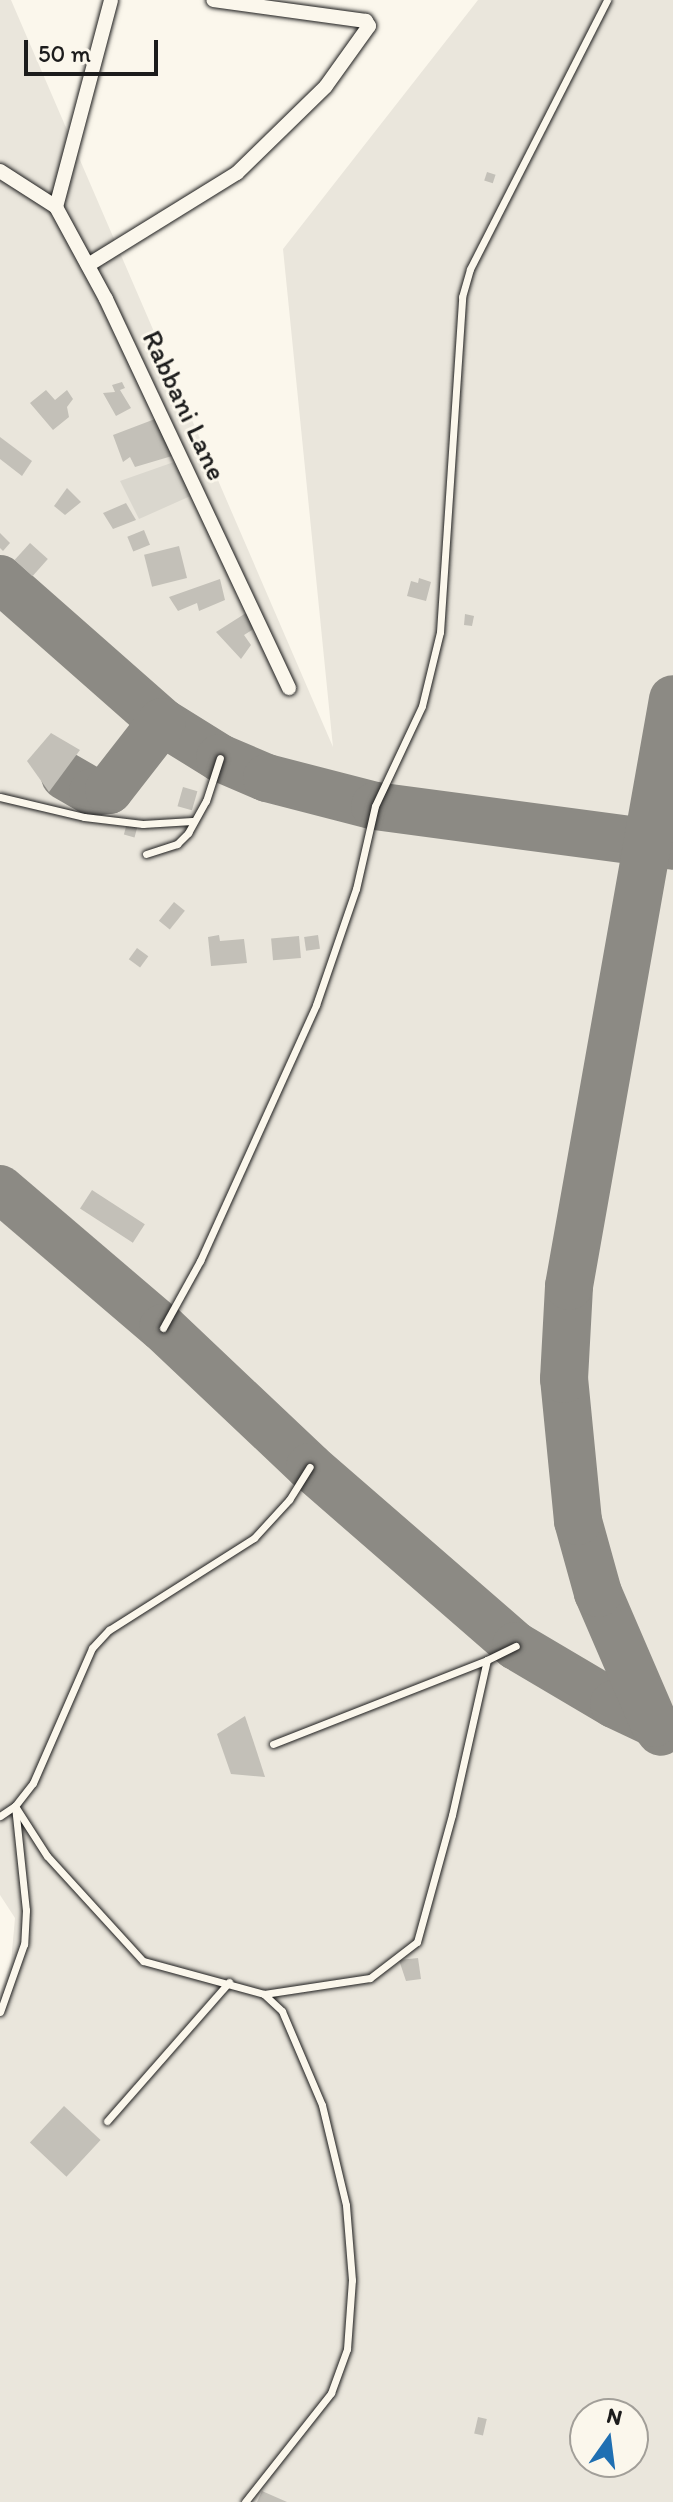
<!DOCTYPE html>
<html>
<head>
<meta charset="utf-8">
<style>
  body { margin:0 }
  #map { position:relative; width:673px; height:2502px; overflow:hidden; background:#fbf7ec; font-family:Itim,sans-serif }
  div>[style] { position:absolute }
  .built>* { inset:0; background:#eae6dc }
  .green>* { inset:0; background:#dad7ce }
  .taxiway>* { height:48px; margin:-24px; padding:0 24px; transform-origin:24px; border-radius:24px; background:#8c8a84 }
  .building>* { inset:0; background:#c3c0b8; transform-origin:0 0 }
  .roads { filter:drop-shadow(0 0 2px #1c1c1c) drop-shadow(0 0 2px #1c1c1c) }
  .lane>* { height:7px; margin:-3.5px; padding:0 3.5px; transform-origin:3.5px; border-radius:3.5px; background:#fbf7ec }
  .street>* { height:14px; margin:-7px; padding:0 7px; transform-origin:7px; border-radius:7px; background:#fbf7ec }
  span { translate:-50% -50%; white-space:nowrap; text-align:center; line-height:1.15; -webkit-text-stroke:6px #fbf7ec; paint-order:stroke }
  .street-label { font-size:28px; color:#1c1c1c }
  .north { position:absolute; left:569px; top:2398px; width:80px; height:80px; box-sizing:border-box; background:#fbf7ec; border:2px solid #a29f99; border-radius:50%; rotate:14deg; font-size:22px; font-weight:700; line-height:32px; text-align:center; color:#1c1c1c }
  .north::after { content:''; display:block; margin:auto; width:28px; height:36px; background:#1f6fb2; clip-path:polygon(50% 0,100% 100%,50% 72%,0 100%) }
  .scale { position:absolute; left:24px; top:40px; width:134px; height:36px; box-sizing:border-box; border:4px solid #1c1c1c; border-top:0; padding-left:10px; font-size:24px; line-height:28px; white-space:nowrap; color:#1c1c1c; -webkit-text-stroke:6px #fbf7ec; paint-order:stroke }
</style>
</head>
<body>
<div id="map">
  <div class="built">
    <i style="clip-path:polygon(evenodd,0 0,11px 0,333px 747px,283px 249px,478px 0,673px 0,673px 2502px,0 2502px,0 1993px,11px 1962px,15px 1918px,0 1895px,0 0,585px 2414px,633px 2414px,633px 2462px,585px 2462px,585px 2414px)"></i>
  </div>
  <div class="green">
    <i style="clip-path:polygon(174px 462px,195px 494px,139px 519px,120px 481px)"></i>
  </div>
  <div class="taxiway">
    <i style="left:0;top:579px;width:216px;rotate:41.4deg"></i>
    <i style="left:162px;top:722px;width:68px;rotate:31.8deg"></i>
    <i style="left:220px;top:758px;width:51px;rotate:23.1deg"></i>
    <i style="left:267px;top:778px;width:112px;rotate:14.5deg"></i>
    <i style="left:375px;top:806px;width:301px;rotate:7.6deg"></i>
    <i style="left:65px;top:776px;width:32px;rotate:30deg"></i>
    <i style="left:93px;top:792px;width:16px;rotate:-7deg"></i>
    <i style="left:109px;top:790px;width:86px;rotate:-52.1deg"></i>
    <i style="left:0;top:1189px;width:214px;rotate:40.5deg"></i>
    <i style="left:163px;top:1328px;width:202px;rotate:43.4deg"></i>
    <i style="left:310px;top:1467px;width:273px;rotate:41deg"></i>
    <i style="left:516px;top:1646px;width:114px;rotate:30.6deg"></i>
    <i style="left:614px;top:1704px;width:44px;rotate:25.4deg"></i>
    <i style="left:654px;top:1723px;width:11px;rotate:52deg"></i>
    <i style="left:654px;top:1723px;width:142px;rotate:-113.3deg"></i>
    <i style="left:598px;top:1593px;width:75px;rotate:-105.5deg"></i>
    <i style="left:578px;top:1521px;width:143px;rotate:-95.6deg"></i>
    <i style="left:564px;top:1379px;width:93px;rotate:-86.9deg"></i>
    <i style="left:569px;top:1286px;width:596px;rotate:-79.95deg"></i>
  </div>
  <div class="building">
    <i style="left:487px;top:172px;width:9px;height:9px;rotate:18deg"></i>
    <i style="clip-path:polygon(122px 382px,125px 388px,120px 390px,131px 408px,116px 416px,103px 393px,115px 392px,112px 385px)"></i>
    <i style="clip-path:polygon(46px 390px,55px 400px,67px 390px,73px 399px,67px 407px,69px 417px,53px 430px,30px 403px)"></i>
    <i style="clip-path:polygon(155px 419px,172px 456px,135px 467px,130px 457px,123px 462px,113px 435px)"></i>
    <i style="clip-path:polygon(0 437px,32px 461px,22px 476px,0 459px)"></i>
    <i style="clip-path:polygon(67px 488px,81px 502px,65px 515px,54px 506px)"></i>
    <i style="clip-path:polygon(126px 503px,136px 520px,113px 529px,103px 513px)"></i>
    <i style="left:144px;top:530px;width:16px;height:18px;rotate:68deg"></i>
    <i style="clip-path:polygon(0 533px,10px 543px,3px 551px,0 548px)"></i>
    <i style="left:30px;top:543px;width:24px;height:23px;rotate:42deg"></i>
    <i style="left:179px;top:546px;width:33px;height:36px;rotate:76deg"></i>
    <i style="clip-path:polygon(419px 578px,431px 582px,426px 601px,407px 596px,411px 581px,418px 583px)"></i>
    <i style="clip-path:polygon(220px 579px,225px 600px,199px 611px,197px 603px,178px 611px,169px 597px)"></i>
    <i style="clip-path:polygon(246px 613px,257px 627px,244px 635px,251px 645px,241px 659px,216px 632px)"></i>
    <i style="clip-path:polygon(465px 614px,474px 616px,472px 626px,464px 625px)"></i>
    <i style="clip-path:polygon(51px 733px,80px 750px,49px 792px,27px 761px)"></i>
    <i style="left:183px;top:787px;width:15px;height:20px;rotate:16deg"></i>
    <i style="left:127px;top:823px;width:11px;height:12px;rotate:15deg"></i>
    <i style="left:174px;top:902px;width:14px;height:24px;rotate:39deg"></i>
    <i style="clip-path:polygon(219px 935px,220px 941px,244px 939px,247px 963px,211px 966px,208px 937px)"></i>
    <i style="left:318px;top:935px;width:14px;height:14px;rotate:82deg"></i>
    <i style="left:299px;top:936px;width:22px;height:28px;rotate:85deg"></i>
    <i style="left:137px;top:948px;width:14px;height:14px;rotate:36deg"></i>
    <i style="left:92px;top:1190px;width:63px;height:22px;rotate:33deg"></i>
    <i style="clip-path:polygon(245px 1716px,254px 1743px,265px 1777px,231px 1774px,217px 1734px)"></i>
    <i style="clip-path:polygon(418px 1958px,421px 1979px,406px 1981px,399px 1960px)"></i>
    <i style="left:64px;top:2106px;width:50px;height:50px;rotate:43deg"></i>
    <i style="left:478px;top:2417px;width:9px;height:17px;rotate:13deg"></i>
    <i style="clip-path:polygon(262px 2491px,287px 2502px,257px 2502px)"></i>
  </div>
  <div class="roads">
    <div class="lane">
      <i style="left:0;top:797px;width:86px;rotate:13.4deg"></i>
      <i style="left:84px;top:817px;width:59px;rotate:6.8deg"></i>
      <i style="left:143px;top:824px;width:49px;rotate:-3.5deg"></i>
      <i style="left:146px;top:854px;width:33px;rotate:-18deg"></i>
      <i style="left:177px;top:844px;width:16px;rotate:-45deg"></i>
      <i style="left:188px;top:833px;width:37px;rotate:-61deg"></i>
      <i style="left:206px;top:801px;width:45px;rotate:-72deg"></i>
      <i style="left:163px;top:1328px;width:77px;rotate:-61.1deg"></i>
      <i style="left:200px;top:1261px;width:281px;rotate:-65.6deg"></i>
      <i style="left:316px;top:1005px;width:123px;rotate:-71deg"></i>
      <i style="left:356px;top:889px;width:85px;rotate:-77.1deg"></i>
      <i style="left:375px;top:806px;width:110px;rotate:-64.8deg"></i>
      <i style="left:422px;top:706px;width:76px;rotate:-76.3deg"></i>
      <i style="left:440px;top:632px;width:336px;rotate:-86.2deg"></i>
      <i style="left:462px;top:297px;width:29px;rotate:-74deg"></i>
      <i style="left:470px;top:269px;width:302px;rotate:-63deg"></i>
      <i style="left:273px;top:1744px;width:230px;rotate:-21.4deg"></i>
      <i style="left:487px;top:1660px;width:32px;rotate:-26deg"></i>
      <i style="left:0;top:1816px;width:18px;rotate:-34deg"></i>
      <i style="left:15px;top:1806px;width:105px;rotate:84deg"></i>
      <i style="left:26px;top:1910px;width:34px;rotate:93deg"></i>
      <i style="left:24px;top:1944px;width:72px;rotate:109.4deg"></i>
      <i style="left:264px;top:1994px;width:107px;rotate:-8.6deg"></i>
      <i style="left:370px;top:1978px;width:59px;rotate:-37.5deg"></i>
      <i style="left:417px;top:1942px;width:132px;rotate:-74.6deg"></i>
      <i style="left:452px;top:1815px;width:159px;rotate:-77.3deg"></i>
      <i style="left:107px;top:2121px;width:185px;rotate:-48.7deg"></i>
      <i style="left:245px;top:2502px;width:139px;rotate:-51.7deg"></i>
      <i style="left:331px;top:2393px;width:47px;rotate:-70deg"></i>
      <i style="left:347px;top:2349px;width:69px;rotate:-85.9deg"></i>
      <i style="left:352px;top:2280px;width:75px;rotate:-94.6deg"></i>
      <i style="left:346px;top:2205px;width:103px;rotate:-103.5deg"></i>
      <i style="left:322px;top:2105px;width:102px;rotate:-113.1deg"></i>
      <i style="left:282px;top:2011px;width:25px;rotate:-137deg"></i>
      <i style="left:264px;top:1994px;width:125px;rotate:-164.7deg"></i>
      <i style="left:143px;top:1961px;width:142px;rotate:-132.4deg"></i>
      <i style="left:47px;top:1856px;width:59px;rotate:-122.6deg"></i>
      <i style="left:15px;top:1806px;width:29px;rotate:-52deg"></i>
      <i style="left:33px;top:1783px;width:147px;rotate:-66.4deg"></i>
      <i style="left:92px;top:1648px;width:25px;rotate:-47deg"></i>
      <i style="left:109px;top:1630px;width:172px;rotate:-32.4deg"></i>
      <i style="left:254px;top:1538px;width:52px;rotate:-47.4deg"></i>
      <i style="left:289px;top:1500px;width:39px;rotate:-58deg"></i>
    </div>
    <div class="street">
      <i style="left:0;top:171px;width:67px;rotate:32.7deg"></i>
      <i style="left:56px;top:207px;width:105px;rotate:61.5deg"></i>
      <i style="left:106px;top:299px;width:430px;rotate:64.8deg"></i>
      <i style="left:56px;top:207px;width:214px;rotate:-75.1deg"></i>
      <i style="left:88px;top:265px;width:175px;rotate:-31.7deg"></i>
      <i style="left:237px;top:173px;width:124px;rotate:-44.3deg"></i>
      <i style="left:326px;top:86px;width:74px;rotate:-54.4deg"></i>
      <i style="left:369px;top:26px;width:6px;rotate:-121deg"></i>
      <i style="left:366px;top:21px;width:154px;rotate:-172.2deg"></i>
    </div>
  </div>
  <div class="street-label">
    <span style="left:185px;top:405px;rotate:65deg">Rabbani Lane</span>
  </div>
  <div class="north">N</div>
  <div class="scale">50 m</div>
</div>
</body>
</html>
